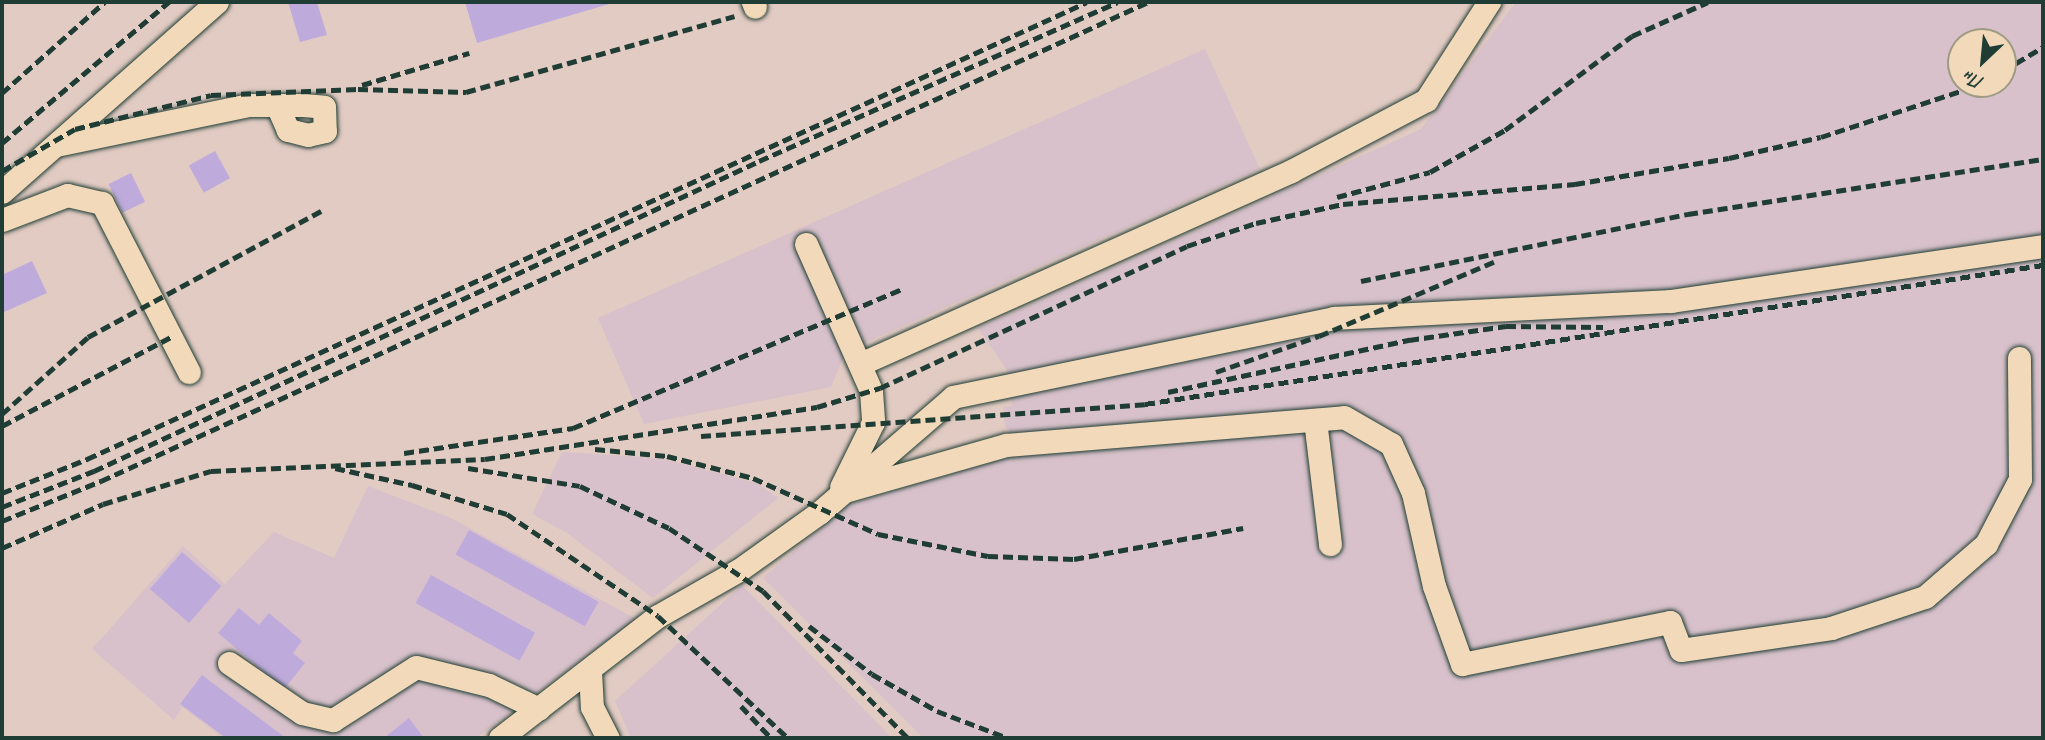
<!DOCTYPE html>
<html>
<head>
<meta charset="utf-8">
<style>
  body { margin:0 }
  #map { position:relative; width:2045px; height:740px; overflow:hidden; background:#e2cbc3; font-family:Caveat,sans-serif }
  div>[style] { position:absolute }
  .built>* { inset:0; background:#d8c1ca }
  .building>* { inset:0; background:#bfabdb; transform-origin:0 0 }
  .roads { filter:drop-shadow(0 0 2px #1f3d34) drop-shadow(0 0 2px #1f3d34) }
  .minor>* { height:23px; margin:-11.5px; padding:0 11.5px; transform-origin:11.5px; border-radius:11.5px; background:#f1d9b9 }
  .rail>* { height:5px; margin-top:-2.5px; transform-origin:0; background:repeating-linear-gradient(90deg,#1f3d34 0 10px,transparent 0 15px) }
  span { translate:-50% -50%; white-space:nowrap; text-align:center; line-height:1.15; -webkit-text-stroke:5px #f1d9b9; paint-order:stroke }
  .frame { position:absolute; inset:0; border:4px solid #1f3d34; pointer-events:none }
  .north { position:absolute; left:1947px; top:28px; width:70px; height:70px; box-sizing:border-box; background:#f1d9b9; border:2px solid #9d9b84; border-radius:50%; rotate:206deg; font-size:19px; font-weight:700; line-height:28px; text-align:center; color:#1f3d34 }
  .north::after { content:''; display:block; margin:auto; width:24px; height:32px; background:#1f3d34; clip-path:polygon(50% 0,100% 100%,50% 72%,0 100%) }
</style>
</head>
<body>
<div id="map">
  <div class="built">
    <i style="clip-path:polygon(evenodd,1516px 2px,2043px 2px,2043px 738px,923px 738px,763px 578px,848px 504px,1028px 452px,1005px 426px,1003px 407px,1012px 406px,1007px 370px,978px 328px,1421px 129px,1516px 2px,1961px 42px,2003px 42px,2003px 84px,1961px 84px,1961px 42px)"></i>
    <i style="clip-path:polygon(1205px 49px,1260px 169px,846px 351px,831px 387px,644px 424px,598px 318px)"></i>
    <i style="clip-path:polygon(562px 452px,659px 458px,757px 483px,778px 498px,653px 598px,567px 533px,532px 514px)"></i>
    <i style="clip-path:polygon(368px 486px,451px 518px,636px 619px,476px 738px,223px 738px,182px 707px,174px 720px,92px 649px,183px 546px,225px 584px,274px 532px,334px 558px)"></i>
    <i style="clip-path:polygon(742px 585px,892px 738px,631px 738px,615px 701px)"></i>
  </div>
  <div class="building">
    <i style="clip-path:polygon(288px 2px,317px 2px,327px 35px,300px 42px)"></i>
    <i style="clip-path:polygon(465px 2px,616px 2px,477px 43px)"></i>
    <i style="left:215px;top:151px;width:31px;height:30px;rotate:61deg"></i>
    <i style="left:131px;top:173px;width:32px;height:25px;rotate:64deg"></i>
    <i style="clip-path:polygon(32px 261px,47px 293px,2px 313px,2px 275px)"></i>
    <i style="left:469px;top:530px;width:148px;height:28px;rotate:29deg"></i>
    <i style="left:182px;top:552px;width:52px;height:49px;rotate:41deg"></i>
    <i style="left:431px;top:575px;width:119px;height:32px;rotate:29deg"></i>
    <i style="clip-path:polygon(239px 608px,259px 625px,269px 613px,302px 641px,293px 653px,305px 663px,284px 689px,218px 633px)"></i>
    <i style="clip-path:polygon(202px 675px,286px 738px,226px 738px,180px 704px)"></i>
    <i style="clip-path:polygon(409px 718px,424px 738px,384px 738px)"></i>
  </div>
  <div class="roads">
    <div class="minor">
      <i style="left:753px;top:2px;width:5px;rotate:68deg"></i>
      <i style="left:56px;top:145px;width:198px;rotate:-11.7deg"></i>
      <i style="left:250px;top:105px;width:53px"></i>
      <i style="left:303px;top:105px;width:21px;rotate:5deg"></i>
      <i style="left:324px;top:107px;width:24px;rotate:88deg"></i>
      <i style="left:325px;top:131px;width:17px;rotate:167deg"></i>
      <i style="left:308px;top:135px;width:21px;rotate:-166deg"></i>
      <i style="left:288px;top:130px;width:27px;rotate:-114deg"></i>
      <i style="left:2px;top:192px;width:287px;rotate:-41.5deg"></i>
      <i style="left:2px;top:220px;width:70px;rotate:-21deg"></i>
      <i style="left:67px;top:195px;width:36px;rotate:13deg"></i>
      <i style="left:102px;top:203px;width:190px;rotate:62.8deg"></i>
      <i style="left:806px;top:244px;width:161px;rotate:66.1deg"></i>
      <i style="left:871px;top:391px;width:31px;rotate:86deg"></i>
      <i style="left:873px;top:422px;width:72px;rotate:116.2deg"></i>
      <i style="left:860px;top:364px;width:472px;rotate:-24.1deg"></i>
      <i style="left:1291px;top:171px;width:153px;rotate:-27.7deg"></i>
      <i style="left:1426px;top:100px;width:117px;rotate:-57.3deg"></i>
      <i style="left:1315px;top:420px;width:125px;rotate:83.1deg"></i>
      <i style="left:848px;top:490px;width:164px;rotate:-15.9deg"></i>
      <i style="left:1006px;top:445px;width:339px;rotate:-4.7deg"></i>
      <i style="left:1344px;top:417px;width:54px;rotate:29.9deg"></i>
      <i style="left:1391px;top:444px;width:54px;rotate:65.8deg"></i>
      <i style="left:1413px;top:493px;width:95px;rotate:77.3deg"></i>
      <i style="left:1434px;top:586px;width:83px;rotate:70.3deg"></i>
      <i style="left:1462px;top:664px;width:212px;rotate:-11.4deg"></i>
      <i style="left:1670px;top:622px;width:30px;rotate:69deg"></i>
      <i style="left:1681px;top:650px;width:152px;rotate:-8.3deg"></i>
      <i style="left:1831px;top:628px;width:99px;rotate:-18.3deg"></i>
      <i style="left:1925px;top:597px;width:81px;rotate:-41deg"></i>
      <i style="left:1986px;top:544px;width:73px;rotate:-62.4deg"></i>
      <i style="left:2020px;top:479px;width:121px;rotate:-90.5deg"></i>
      <i style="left:229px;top:663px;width:88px;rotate:34.4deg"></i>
      <i style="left:302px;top:713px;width:32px;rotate:13deg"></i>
      <i style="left:333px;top:720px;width:98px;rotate:-32.6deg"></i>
      <i style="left:416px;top:667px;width:75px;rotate:13.9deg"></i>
      <i style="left:489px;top:685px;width:55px;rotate:25.6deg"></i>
      <i style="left:590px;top:671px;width:36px;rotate:87deg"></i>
      <i style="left:592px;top:707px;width:35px;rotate:63deg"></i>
      <i style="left:500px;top:738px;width:200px;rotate:-37.7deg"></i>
      <i style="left:658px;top:616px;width:93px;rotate:-29.6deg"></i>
      <i style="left:739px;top:570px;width:100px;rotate:-35.6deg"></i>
      <i style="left:820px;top:512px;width:176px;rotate:-40.8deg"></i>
      <i style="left:953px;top:397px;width:389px;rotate:-11.7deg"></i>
      <i style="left:1334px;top:318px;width:337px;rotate:-2.9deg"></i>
      <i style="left:1671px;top:301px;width:376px;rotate:-8.4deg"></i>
    </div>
  </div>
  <div class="rail">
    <i style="left:2003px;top:71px;width:47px;rotate:-31deg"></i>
    <i style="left:362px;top:85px;width:112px;rotate:-16.7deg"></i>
    <i style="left:2px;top:93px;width:137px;rotate:-41.5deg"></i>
    <i style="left:2px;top:143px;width:219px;rotate:-40.2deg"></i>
    <i style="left:2px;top:171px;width:84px;rotate:-29.9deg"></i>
    <i style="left:75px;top:129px;width:140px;rotate:-14deg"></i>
    <i style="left:211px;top:95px;width:147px;rotate:-2.3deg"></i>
    <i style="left:358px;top:89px;width:108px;rotate:1.6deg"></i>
    <i style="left:466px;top:92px;width:279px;rotate:-15.8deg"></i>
    <i style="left:1337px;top:197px;width:96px;rotate:-15deg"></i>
    <i style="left:1430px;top:172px;width:86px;rotate:-29.2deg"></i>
    <i style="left:1505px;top:130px;width:158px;rotate:-36.5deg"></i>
    <i style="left:1632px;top:36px;width:83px;rotate:-24.1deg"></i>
    <i style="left:1361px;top:281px;width:334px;rotate:-11.6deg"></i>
    <i style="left:1688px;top:214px;width:359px;rotate:-8.8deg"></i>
    <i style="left:1216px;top:372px;width:109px;rotate:-19.3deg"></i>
    <i style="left:1319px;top:336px;width:192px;rotate:-23deg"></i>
    <i style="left:1168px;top:392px;width:247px;rotate:-12.2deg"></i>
    <i style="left:1409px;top:340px;width:98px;rotate:-8.2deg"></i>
    <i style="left:1506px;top:326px;width:97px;rotate:0.6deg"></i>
    <i style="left:2px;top:414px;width:115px;rotate:-41.8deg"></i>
    <i style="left:88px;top:337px;width:267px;rotate:-28.4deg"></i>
    <i style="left:2px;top:426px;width:191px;rotate:-27.8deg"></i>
    <i style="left:701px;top:436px;width:445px;rotate:-4.1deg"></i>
    <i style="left:1145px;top:404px;width:909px;rotate:-8.8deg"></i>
    <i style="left:595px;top:449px;width:72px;rotate:5.6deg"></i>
    <i style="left:667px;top:456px;width:89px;rotate:14.3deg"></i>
    <i style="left:753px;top:478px;width:137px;rotate:24.1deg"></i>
    <i style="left:878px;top:534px;width:112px;rotate:11.3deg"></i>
    <i style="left:988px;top:556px;width:86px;rotate:2deg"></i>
    <i style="left:1074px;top:559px;width:172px;rotate:-10.4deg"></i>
    <i style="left:404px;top:453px;width:171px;rotate:-8.4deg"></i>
    <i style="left:573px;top:428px;width:359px;rotate:-22.9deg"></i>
    <i style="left:335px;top:468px;width:79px;rotate:12.4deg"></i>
    <i style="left:412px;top:485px;width:99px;rotate:17deg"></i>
    <i style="left:507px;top:514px;width:182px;rotate:34deg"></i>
    <i style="left:658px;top:616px;width:178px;rotate:43.2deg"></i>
    <i style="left:468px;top:468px;width:113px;rotate:9.1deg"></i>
    <i style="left:580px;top:486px;width:98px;rotate:25.3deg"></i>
    <i style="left:669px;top:528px;width:113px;rotate:33.8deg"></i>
    <i style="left:763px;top:591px;width:206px;rotate:45.4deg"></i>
    <i style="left:2px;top:493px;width:92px;rotate:-21.8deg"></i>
    <i style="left:87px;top:459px;width:1099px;rotate:-24.56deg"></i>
    <i style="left:2px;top:507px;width:99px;rotate:-21.4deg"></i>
    <i style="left:94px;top:471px;width:734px;rotate:-24.99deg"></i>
    <i style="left:759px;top:161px;width:392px;rotate:-23.9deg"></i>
    <i style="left:2px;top:521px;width:107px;rotate:-22deg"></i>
    <i style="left:101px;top:481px;width:1151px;rotate:-24.58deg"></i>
    <i style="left:2px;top:548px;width:110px;rotate:-23.5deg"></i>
    <i style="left:103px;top:504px;width:113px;rotate:-17deg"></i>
    <i style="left:211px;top:471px;width:274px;rotate:-2.5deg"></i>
    <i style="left:485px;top:459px;width:336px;rotate:-8.9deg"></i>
    <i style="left:817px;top:407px;width:66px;rotate:-16.8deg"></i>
    <i style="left:880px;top:388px;width:338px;rotate:-24.8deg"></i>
    <i style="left:1187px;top:246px;width:73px;rotate:-18.4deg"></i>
    <i style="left:1256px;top:223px;width:89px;rotate:-12.3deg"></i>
    <i style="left:1343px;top:204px;width:233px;rotate:-4.9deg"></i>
    <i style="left:1575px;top:184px;width:156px;rotate:-9.6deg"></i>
    <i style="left:1729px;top:158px;width:94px;rotate:-12.9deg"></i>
    <i style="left:1821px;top:137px;width:169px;rotate:-18.2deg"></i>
    <i style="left:809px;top:626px;width:79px;rotate:37.3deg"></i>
    <i style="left:872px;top:674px;width:75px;rotate:29.6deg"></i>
    <i style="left:937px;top:711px;width:76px;rotate:20.8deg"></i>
    <i style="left:741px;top:706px;width:44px;rotate:46.8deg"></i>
  </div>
  <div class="frame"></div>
  <div class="north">Пн</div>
</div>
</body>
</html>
